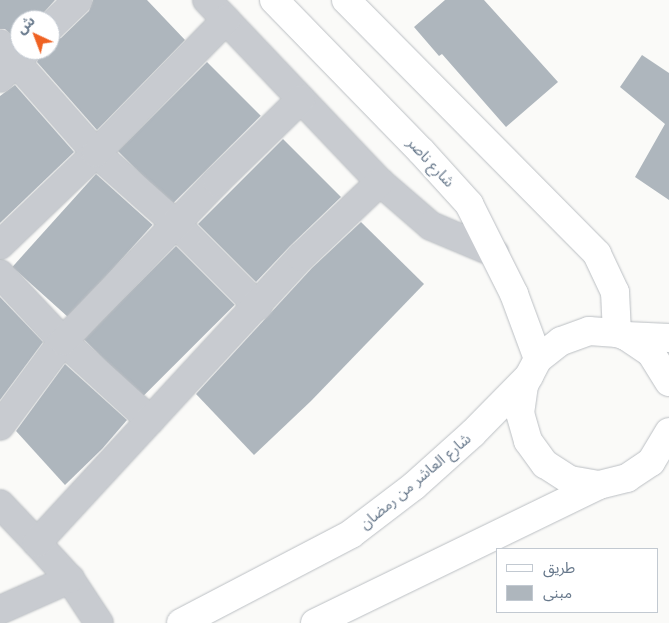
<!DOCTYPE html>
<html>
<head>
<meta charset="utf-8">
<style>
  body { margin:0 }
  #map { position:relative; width:669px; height:623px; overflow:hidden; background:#fafaf8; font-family:Helvetica,"Noto Sans Arabic",sans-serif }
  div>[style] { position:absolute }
  .building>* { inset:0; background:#aeb6bd; transform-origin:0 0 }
  .roads { filter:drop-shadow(0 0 1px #bbbfc3) drop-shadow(0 0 1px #bbbfc3) }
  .street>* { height:28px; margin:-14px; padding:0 14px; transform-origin:14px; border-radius:14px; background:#c8cbd0 }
  .primary>* { height:28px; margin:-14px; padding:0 14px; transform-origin:14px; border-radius:14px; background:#fff }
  span { translate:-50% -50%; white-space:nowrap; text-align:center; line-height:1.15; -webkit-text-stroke:5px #fff; paint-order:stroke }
  .street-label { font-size:15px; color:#67788b }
  .legend { position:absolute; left:496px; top:548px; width:162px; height:65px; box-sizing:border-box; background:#fff; border:1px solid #c2c9d1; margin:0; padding:6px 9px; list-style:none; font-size:15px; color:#67788b }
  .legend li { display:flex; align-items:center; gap:10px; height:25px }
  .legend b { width:25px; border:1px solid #c2c9d1 }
  .north { position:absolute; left:10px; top:10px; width:50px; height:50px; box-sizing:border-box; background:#fff; border:1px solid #c2c9d1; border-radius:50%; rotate:317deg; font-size:14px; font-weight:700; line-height:20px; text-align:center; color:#67788b }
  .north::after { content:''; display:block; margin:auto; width:18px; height:22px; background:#ef6223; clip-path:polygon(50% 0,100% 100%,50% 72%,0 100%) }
</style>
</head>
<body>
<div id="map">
  <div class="building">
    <i style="clip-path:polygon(0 0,55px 0,37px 20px,20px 20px,20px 37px,16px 39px,5px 29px,0 29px)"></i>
    <i style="clip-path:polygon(93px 0,147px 0,185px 40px,97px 130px,37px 62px,42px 50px,50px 50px,50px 42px,61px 38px,89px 11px)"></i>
    <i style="clip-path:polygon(445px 0,484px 0,558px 82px,506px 127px,442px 54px,439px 56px,414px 27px)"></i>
    <i style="clip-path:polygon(642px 55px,669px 73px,669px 200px,635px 177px,665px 124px,620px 87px)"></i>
    <i style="left:207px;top:62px;width:76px;height:126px;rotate:45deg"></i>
    <i style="clip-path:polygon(15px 85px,74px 152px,0 223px,0 96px)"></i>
    <i style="clip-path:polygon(283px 139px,341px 197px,290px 246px,256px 282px,198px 224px)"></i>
    <i style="left:96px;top:174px;width:76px;height:125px;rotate:42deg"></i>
    <i style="clip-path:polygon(361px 222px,424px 284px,311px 401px,254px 455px,196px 394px,312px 268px)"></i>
    <i style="left:176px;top:246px;width:83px;height:131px;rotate:45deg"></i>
    <i style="clip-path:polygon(0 297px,43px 342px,0 400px)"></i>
    <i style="clip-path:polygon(65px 364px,127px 420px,102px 449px,65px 485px,16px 431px)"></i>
  </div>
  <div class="roads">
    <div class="street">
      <i style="left:207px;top:0;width:251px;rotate:46.5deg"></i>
      <i style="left:380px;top:182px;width:67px;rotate:40.8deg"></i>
      <i style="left:431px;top:226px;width:69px;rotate:22.9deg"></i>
      <i style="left:50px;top:27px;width:39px;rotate:-44deg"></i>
      <i style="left:0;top:44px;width:145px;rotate:48.6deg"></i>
      <i style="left:96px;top:153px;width:107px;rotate:41.6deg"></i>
      <i style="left:176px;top:224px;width:116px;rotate:45deg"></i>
      <i style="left:0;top:78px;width:39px;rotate:-46deg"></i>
      <i style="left:0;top:245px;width:133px;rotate:-43.8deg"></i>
      <i style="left:96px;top:153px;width:186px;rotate:-45.7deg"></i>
      <i style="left:0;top:274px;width:92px;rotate:46.8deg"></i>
      <i style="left:63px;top:341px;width:118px;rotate:42.2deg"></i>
      <i style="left:0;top:426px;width:106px;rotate:-53.5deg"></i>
      <i style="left:63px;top:341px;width:222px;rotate:-46.1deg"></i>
      <i style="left:217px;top:181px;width:117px;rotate:-44.3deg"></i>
      <i style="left:0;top:504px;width:54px;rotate:46.5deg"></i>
      <i style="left:0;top:610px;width:77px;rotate:-23.9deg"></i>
      <i style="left:99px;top:623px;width:53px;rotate:-123.4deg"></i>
      <i style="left:70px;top:579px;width:49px;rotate:-132.5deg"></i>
      <i style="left:37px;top:543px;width:389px;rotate:-47.3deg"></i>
      <i style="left:301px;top:257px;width:109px;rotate:-43.5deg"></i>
    </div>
    <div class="primary">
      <i style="left:274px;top:0;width:211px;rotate:45.8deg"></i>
      <i style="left:421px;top:151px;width:72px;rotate:47.8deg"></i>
      <i style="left:469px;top:204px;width:101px;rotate:63.4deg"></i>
      <i style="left:514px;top:294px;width:69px;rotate:69.7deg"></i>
      <i style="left:346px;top:0;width:357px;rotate:45.3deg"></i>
      <i style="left:597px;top:254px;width:42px;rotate:64.7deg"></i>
      <i style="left:615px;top:292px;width:41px;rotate:87.2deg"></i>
      <i style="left:626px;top:336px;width:43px;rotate:2.7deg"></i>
      <i style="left:669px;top:382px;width:34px;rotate:-122deg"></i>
      <i style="left:651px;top:353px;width:30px;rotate:-146deg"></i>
      <i style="left:626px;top:336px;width:9px;rotate:-162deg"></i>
      <i style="left:617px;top:333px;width:28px;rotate:-176deg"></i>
      <i style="left:589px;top:331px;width:30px;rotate:160deg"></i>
      <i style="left:561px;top:341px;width:29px;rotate:142deg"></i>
      <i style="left:538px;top:359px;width:30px;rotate:118deg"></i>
      <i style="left:524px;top:385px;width:28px;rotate:98deg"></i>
      <i style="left:520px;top:413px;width:29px;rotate:74deg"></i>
      <i style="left:528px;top:441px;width:29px;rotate:54deg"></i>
      <i style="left:545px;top:464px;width:30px;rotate:33deg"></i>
      <i style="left:570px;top:480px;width:29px;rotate:10deg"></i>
      <i style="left:599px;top:485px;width:29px;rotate:-14deg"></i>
      <i style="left:627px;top:478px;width:29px;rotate:-34deg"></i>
      <i style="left:651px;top:462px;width:35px;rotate:-59deg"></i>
      <i style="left:181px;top:623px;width:192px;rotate:-27.6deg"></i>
      <i style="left:351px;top:534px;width:79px;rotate:-37.3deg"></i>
      <i style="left:414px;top:486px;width:79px;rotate:-41.9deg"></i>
      <i style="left:473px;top:433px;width:80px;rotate:-45.5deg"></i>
      <i style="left:315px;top:623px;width:316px;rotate:-25.9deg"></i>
    </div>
  </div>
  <div class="street-label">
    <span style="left:431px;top:162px;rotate:47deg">شارع ناصر</span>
    <span style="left:415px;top:481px;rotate:-40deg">شارع العاشر من رمضان</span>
  </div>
  <ul class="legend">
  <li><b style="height:6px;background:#fff"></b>طريق</li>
  <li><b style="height:14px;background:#aeb6bd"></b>مبنى</li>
  </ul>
  <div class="north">ش</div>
</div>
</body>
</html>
